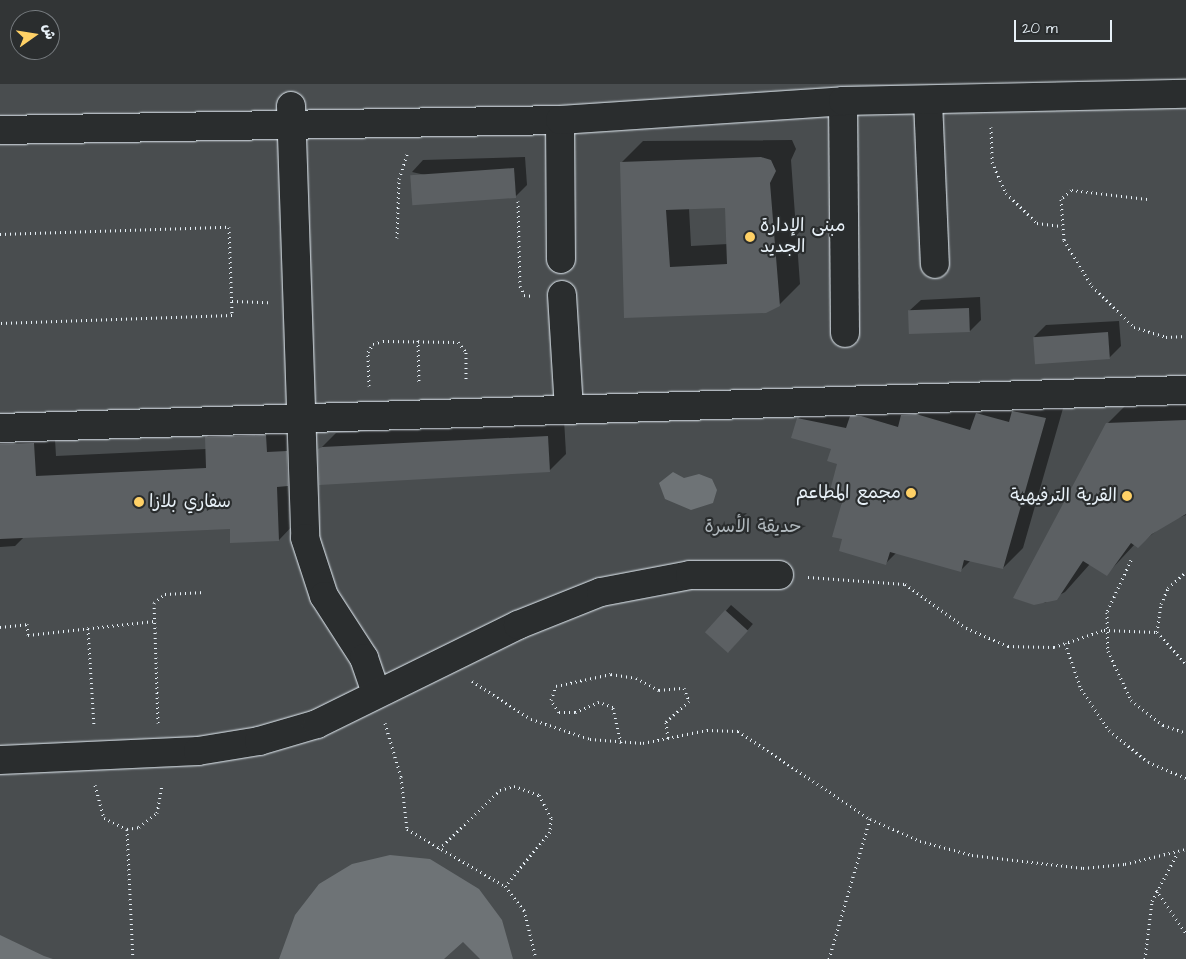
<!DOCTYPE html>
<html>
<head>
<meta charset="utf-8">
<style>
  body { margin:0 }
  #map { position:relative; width:1186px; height:959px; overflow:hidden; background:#323536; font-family:"Architects Daughter","Playpen Sans Arabic",sans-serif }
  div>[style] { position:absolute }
  .green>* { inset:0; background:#494d4f; transform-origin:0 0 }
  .water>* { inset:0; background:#6e7376 }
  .shadow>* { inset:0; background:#0007; transform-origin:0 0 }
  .building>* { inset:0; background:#5c6063; transform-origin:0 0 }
  .path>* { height:3px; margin-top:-1.5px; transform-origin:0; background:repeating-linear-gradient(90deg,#e8f1f8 0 1px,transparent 0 5px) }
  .roads { filter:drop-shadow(0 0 1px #e8f1f8) drop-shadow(0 0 1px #e8f1f8) }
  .minor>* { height:28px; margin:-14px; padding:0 14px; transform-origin:14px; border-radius:14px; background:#2a2d2e }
  .dots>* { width:14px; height:14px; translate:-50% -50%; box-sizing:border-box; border:2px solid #2a2d2e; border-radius:50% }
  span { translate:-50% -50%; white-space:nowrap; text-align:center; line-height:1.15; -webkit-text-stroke:4.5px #2a2d2e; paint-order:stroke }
  .poi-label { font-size:18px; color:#e8f1f8 }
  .left { translate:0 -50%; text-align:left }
  .right { translate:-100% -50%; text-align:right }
  .park-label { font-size:18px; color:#b0b8bd }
  .north { position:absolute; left:10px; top:10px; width:50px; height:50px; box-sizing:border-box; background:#2a2d2e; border:1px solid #767b7f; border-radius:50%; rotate:77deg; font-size:14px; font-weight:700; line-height:20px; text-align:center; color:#e8f1f8 }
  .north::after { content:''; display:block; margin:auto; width:18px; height:22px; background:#ffd166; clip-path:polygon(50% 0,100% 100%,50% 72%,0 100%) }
  .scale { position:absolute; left:1014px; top:20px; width:98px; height:22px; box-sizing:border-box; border:2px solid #e8f1f8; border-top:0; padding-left:6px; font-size:15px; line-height:18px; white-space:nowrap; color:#e8f1f8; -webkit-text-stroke:4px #2a2d2e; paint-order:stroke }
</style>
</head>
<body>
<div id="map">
  <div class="green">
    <i style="left:1186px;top:84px;width:875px;height:1186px;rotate:90deg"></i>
  </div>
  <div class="water">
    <i style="clip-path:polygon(673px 472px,684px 478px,699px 474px,712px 479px,717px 490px,713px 503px,691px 510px,665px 499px,659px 483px)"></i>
    <i style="clip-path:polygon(390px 855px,430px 859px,479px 889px,502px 920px,513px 959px,480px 959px,463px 942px,444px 959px,279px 959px,295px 915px,319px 884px,352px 864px)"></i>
    <i style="clip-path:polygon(0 935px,44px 956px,53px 959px,0 959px)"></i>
  </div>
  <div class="shadow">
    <i style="clip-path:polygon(evenodd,792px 140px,796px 149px,791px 160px,800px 284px,779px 305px,625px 317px,621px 163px,643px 141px,792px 140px,726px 206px,728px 244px,691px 246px,689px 208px,726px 206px)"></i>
    <i style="clip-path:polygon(525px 157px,527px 185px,516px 196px,412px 172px,423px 160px)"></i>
    <i style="clip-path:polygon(980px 297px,981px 320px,970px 331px,909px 311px,921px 300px)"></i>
    <i style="clip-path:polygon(1119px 321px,1121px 346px,1109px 358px,1034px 337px,1046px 325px)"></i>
    <i style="clip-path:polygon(818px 398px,1066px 398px,1023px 548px,1003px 568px,971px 560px,960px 571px,897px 552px,886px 563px,844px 538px,839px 463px,832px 448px,798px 419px)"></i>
    <i style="clip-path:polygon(1186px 401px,1186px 515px,1167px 522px,1138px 546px,1135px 544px,1107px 574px,1090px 564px,1065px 592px,1045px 603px,1015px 597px,1107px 424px,1128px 403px)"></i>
    <i style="clip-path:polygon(226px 417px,307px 431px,299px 519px,279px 540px,231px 527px,24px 537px,15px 546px,0 547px,0 424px,54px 423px,56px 456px,206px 449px,206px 438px)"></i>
    <i style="clip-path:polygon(564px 419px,566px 454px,549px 471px,319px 450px,336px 433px)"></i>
    <i style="left:731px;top:605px;width:29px;height:37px;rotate:41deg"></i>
  </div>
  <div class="building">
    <i style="clip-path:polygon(evenodd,761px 157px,771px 160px,776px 171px,770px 183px,780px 306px,766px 313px,624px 318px,620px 162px,761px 157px,725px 208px,727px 264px,670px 267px,666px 210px,725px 208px)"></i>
    <i style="left:514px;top:168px;width:30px;height:104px;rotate:86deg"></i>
    <i style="left:969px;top:308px;width:24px;height:61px;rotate:88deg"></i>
    <i style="left:1108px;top:332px;width:27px;height:75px;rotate:86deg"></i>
    <i style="clip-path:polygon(1012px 411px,1046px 418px,1003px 569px,964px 560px,961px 572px,890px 552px,886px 565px,839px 551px,842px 539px,832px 537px,842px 502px,828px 498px,837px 464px,827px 461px,831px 449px,791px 438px,797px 418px,846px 428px,850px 416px,861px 416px,898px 427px,901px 415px,916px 414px,970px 430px,976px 413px,1009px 422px)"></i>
    <i style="clip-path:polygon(1186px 420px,1186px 514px,1152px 534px,1138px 548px,1131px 543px,1107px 576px,1083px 561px,1057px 600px,1034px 605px,1013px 598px,1106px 423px)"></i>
    <i style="clip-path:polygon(266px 435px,267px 452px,287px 451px,288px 486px,277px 487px,279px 541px,230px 543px,230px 529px,0 539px,0 444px,34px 443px,36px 476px,206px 468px,205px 437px)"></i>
    <i style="clip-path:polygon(548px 436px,550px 472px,319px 485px,318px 449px,322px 447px)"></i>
    <i style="left:725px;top:610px;width:31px;height:30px;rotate:42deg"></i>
  </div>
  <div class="path">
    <i style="left:991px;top:127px;width:35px;rotate:88deg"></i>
    <i style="left:992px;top:162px;width:34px;rotate:66deg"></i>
    <i style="left:1006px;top:193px;width:43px;rotate:44.1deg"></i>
    <i style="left:1037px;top:223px;width:24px;rotate:7deg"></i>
    <i style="left:1147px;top:199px;width:77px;rotate:-173.2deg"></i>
    <i style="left:1071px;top:190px;width:13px;rotate:138deg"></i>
    <i style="left:1061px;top:199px;width:41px;rotate:85.8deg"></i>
    <i style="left:1064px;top:240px;width:54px;rotate:58.7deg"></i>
    <i style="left:1092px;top:286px;width:59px;rotate:44.3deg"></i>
    <i style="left:1134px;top:327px;width:34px;rotate:17deg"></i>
    <i style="left:1166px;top:337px;width:20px;rotate:-3deg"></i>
    <i style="left:518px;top:201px;width:85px;rotate:88.7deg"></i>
    <i style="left:520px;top:286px;width:10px;rotate:66deg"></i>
    <i style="left:524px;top:295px;width:9px;rotate:6deg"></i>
    <i style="left:0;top:234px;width:229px;rotate:-1.8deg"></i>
    <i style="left:229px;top:227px;width:88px;rotate:88deg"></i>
    <i style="left:232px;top:315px;width:232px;rotate:178deg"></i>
    <i style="left:397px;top:238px;width:59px;rotate:-88.1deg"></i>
    <i style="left:399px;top:179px;width:28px;rotate:-72deg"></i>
    <i style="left:232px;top:301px;width:36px;rotate:2deg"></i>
    <i style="left:418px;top:340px;width:44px;rotate:88.7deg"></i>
    <i style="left:369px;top:386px;width:34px;rotate:-92deg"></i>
    <i style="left:368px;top:352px;width:9px;rotate:-58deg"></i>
    <i style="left:373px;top:344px;width:10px;rotate:-17deg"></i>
    <i style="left:383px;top:341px;width:75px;rotate:0.8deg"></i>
    <i style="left:458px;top:342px;width:13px;rotate:51deg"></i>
    <i style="left:466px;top:352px;width:30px;rotate:90deg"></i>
    <i style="left:1131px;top:560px;width:57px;rotate:114.8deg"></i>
    <i style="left:1107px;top:612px;width:39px;rotate:89deg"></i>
    <i style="left:1108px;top:651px;width:54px;rotate:64.9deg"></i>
    <i style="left:1131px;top:700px;width:41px;rotate:38deg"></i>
    <i style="left:1163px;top:725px;width:24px;rotate:19deg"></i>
    <i style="left:808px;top:577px;width:97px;rotate:4.1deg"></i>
    <i style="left:905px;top:584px;width:75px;rotate:35.8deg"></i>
    <i style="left:966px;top:628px;width:46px;rotate:23.2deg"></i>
    <i style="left:1008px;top:646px;width:46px;rotate:1.2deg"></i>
    <i style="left:1054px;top:647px;width:53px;rotate:-18.8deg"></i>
    <i style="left:1104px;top:630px;width:53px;rotate:2.2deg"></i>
    <i style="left:1157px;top:632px;width:43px;rotate:47.8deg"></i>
    <i style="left:0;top:627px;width:27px;rotate:-6deg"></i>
    <i style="left:27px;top:624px;width:11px;rotate:85deg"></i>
    <i style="left:28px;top:635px;width:127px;rotate:-6.3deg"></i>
    <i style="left:88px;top:628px;width:99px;rotate:86.5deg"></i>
    <i style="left:1157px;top:632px;width:28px;rotate:-82deg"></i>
    <i style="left:1161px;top:604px;width:17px;rotate:-66deg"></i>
    <i style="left:1168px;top:588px;width:24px;rotate:-42deg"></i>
    <i style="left:1065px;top:643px;width:49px;rotate:70.8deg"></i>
    <i style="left:1081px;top:689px;width:50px;rotate:55.7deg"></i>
    <i style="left:1109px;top:730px;width:50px;rotate:39.4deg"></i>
    <i style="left:1148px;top:762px;width:41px;rotate:22.8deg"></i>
    <i style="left:472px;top:681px;width:70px;rotate:32.8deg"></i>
    <i style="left:531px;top:719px;width:62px;rotate:18.7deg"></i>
    <i style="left:590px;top:739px;width:53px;rotate:4.3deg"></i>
    <i style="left:643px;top:743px;width:65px;rotate:-11.5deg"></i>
    <i style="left:707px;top:730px;width:31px;rotate:2deg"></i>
    <i style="left:738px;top:731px;width:159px;rotate:33.7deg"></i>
    <i style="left:870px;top:819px;width:55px;rotate:23.7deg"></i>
    <i style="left:920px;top:841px;width:54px;rotate:15.1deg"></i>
    <i style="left:972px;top:855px;width:112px;rotate:6.7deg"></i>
    <i style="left:1083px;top:868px;width:42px;rotate:-5.4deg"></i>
    <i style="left:1125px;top:864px;width:63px;rotate:-13.8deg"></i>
    <i style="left:158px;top:723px;width:120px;rotate:-91.9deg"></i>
    <i style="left:154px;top:603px;width:14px;rotate:-39deg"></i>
    <i style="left:165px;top:594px;width:40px;rotate:-2.9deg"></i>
    <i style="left:385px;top:723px;width:56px;rotate:73.5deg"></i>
    <i style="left:401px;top:777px;width:52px;rotate:83.4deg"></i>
    <i style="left:407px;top:829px;width:113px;rotate:30.2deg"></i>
    <i style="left:505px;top:886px;width:31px;rotate:52deg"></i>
    <i style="left:524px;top:910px;width:50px;rotate:76.2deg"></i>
    <i style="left:621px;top:743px;width:37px;rotate:-103deg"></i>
    <i style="left:613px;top:707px;width:15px;rotate:-160deg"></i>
    <i style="left:599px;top:702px;width:26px;rotate:157deg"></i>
    <i style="left:575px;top:712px;width:16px;rotate:180deg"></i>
    <i style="left:559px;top:712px;width:14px;rotate:-124deg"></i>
    <i style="left:551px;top:700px;width:15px;rotate:-70deg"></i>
    <i style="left:556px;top:686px;width:56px;rotate:-12.3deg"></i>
    <i style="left:611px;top:674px;width:25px;rotate:9deg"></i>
    <i style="left:636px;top:678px;width:26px;rotate:28deg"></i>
    <i style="left:659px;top:690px;width:25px;rotate:-5deg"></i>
    <i style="left:684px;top:688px;width:14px;rotate:69deg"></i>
    <i style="left:689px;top:701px;width:31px;rotate:138deg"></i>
    <i style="left:666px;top:722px;width:17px;rotate:83deg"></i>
    <i style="left:95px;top:785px;width:34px;rotate:75deg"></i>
    <i style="left:104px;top:818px;width:25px;rotate:26deg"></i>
    <i style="left:127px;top:829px;width:12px;rotate:-9deg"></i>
    <i style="left:139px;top:827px;width:23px;rotate:-38deg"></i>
    <i style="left:157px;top:813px;width:29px;rotate:-80deg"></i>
    <i style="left:127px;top:829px;width:130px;rotate:87.4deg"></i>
    <i style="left:439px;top:849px;width:85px;rotate:-44deg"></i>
    <i style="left:500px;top:790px;width:15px;rotate:-16deg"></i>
    <i style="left:514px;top:786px;width:27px;rotate:20deg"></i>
    <i style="left:539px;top:795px;width:26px;rotate:62deg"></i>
    <i style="left:551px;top:818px;width:14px;rotate:94deg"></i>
    <i style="left:550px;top:832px;width:70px;rotate:129.8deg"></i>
    <i style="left:1156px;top:890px;width:52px;rotate:55.1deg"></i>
    <i style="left:829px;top:959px;width:146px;rotate:-73.7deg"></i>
    <i style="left:1145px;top:959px;width:58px;rotate:-83.1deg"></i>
    <i style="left:1152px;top:901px;width:55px;rotate:-62deg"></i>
  </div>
  <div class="roads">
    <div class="minor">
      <i style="left:928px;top:100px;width:164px;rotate:87.6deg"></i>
      <i style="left:843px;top:101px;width:232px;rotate:89.5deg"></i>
      <i style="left:291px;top:106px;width:432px;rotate:88.1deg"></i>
      <i style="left:305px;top:538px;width:61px;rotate:71.9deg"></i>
      <i style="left:324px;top:596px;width:74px;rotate:57.2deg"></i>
      <i style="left:364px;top:658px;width:37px;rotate:71deg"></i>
      <i style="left:560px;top:120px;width:139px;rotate:89.6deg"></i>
      <i style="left:0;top:130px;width:560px;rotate:-1.02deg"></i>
      <i style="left:560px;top:120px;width:284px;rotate:-3.8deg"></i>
      <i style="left:843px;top:101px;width:343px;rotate:-1.2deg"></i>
      <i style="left:562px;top:295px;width:115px;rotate:86.5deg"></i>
      <i style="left:0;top:428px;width:1187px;rotate:-1.84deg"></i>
      <i style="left:0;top:760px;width:198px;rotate:-2.6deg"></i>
      <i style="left:198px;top:751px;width:62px;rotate:-9.3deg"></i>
      <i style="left:259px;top:741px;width:60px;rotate:-16.3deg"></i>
      <i style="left:317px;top:724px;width:224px;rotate:-26.2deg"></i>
      <i style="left:518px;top:625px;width:89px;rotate:-21.7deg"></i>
      <i style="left:601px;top:592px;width:91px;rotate:-10.8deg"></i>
      <i style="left:690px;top:575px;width:89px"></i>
    </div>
  </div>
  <div class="dots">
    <i style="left:750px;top:237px;background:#ffd166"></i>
    <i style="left:911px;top:493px;background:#ffd166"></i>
    <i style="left:1127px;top:496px;background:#ffd166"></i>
    <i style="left:139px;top:502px;background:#ffd166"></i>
  </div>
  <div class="poi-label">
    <span class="left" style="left:760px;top:237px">مبنى الإدارة<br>الجديد</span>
    <span class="right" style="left:901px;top:493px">مجمع المطاعم</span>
    <span class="right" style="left:1117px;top:496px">القرية الترفيهية</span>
    <span class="left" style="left:149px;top:502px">سفاري بلازا</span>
  </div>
  <div class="park-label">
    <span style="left:753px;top:527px">حديقة الأسرة</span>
  </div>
  <div class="north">ش</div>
  <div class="scale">20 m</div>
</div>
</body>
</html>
